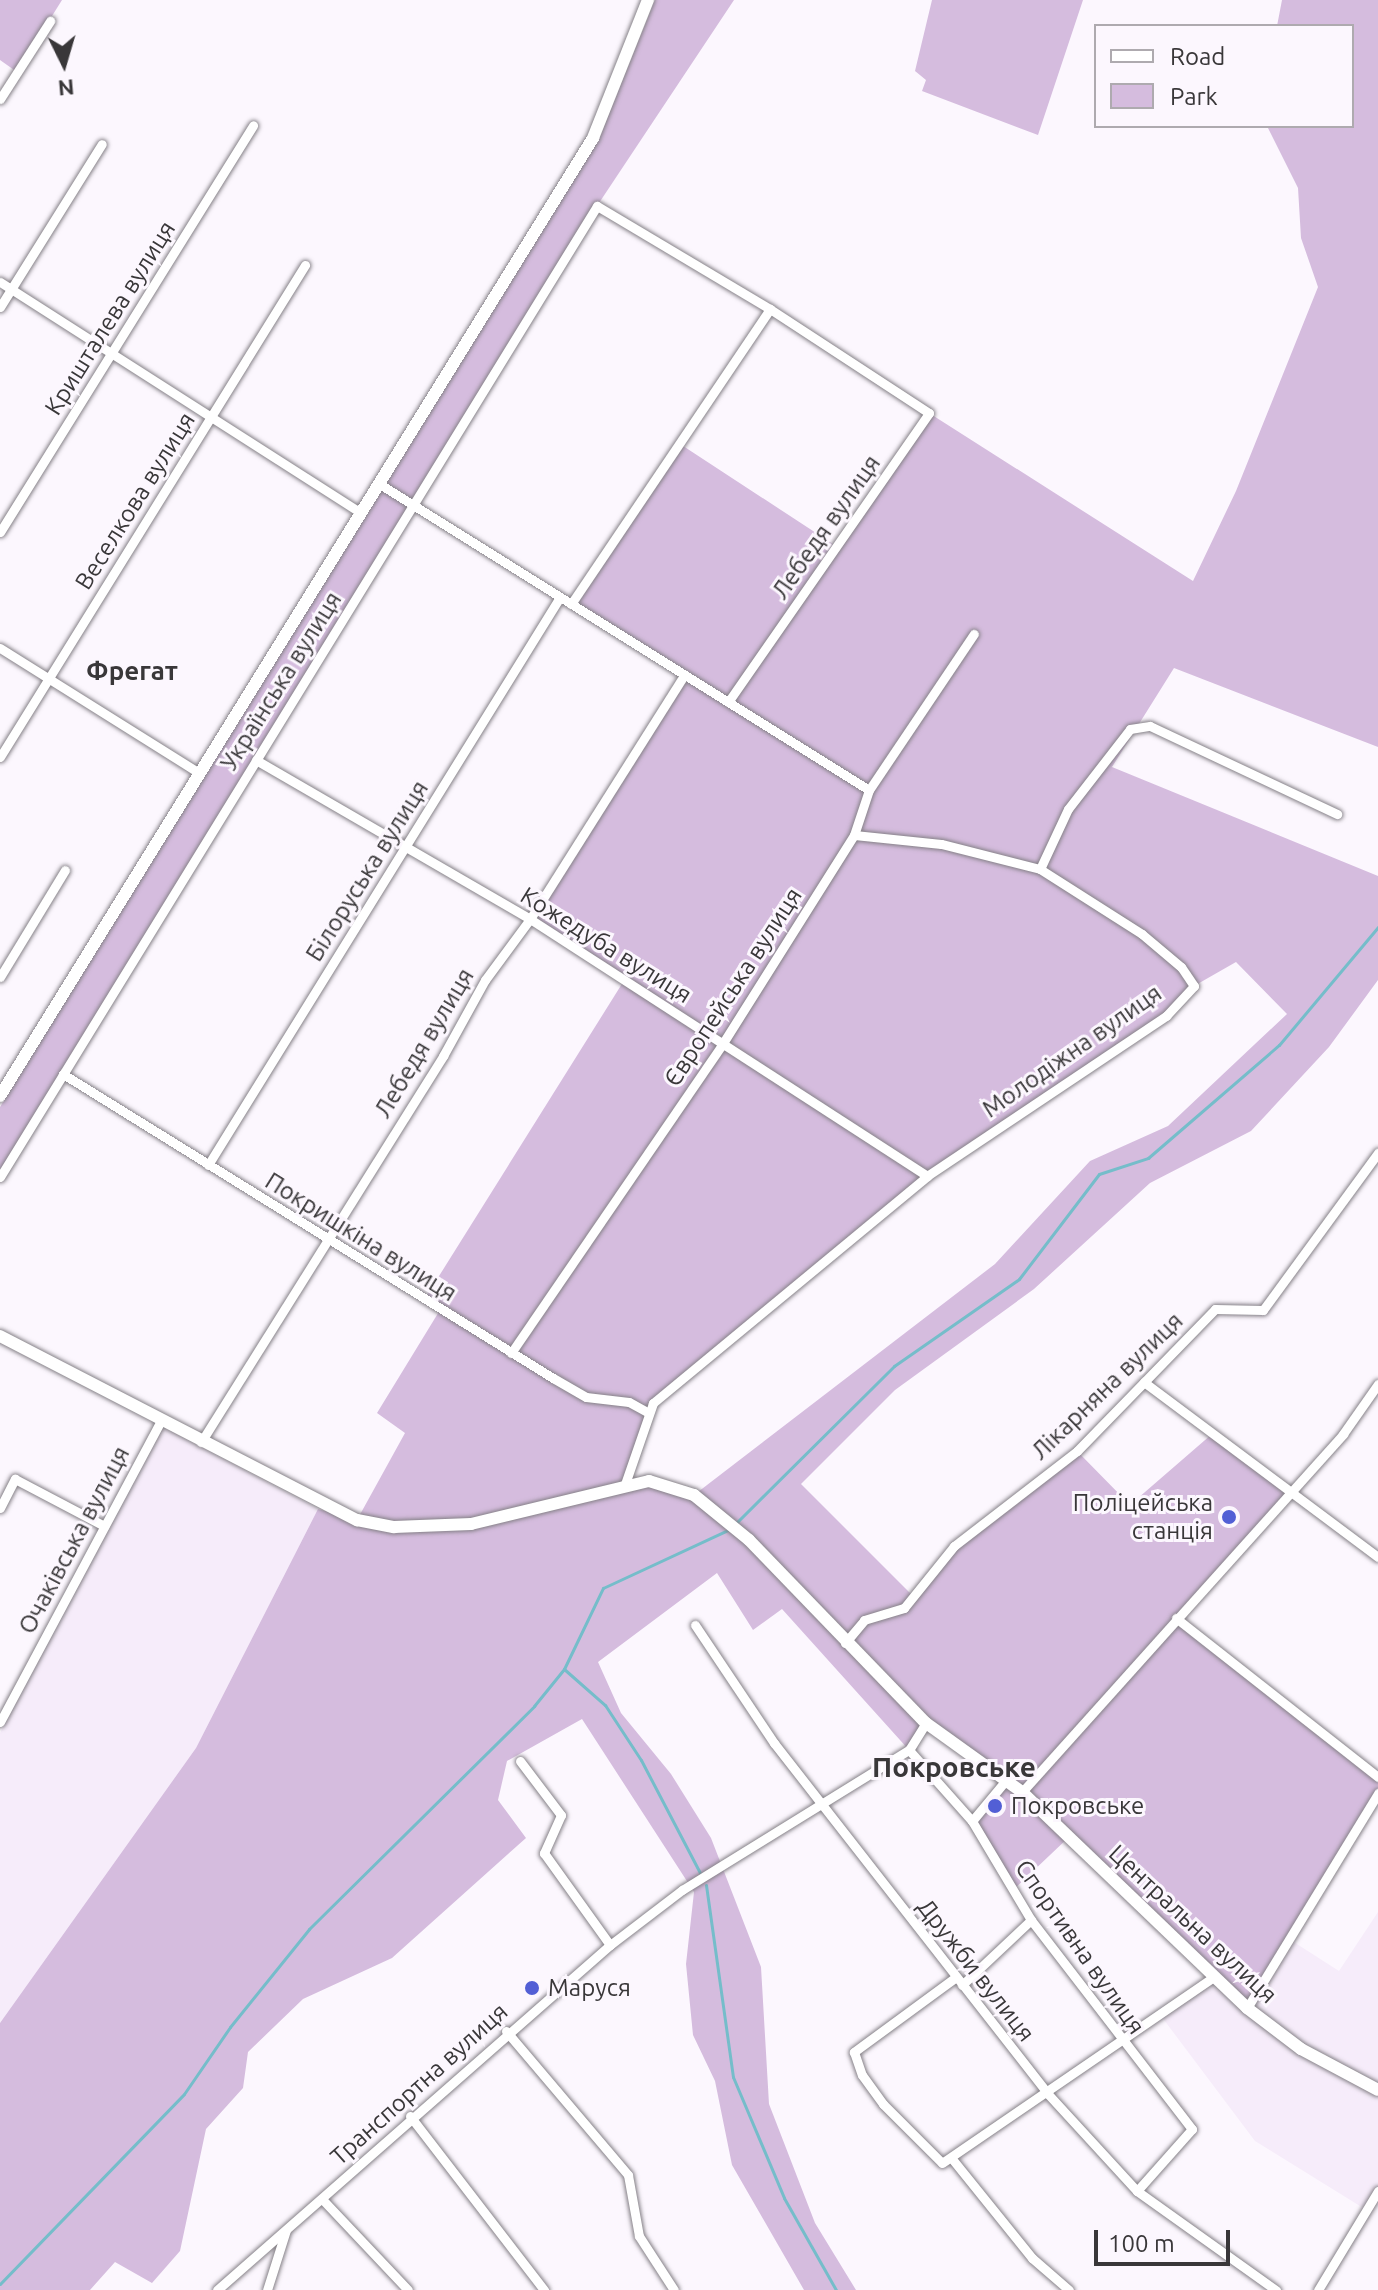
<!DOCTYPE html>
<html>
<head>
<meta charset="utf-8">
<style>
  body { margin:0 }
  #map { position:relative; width:1378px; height:2290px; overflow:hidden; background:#fcf7fe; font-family:Ubuntu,sans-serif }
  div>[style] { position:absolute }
  .built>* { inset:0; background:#f6ecfa }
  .green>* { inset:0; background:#d5bcde }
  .stream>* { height:3px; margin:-1.5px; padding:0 1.5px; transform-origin:1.5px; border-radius:1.5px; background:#75bdca }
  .roads { filter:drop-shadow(0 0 2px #858187) drop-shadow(0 0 2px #858187) }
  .street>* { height:9px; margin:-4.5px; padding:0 4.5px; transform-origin:4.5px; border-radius:4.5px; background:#fff }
  .secondary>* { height:12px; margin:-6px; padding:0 6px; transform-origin:6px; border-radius:6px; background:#fff }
  .dots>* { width:22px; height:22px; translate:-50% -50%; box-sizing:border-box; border:4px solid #fcf7fe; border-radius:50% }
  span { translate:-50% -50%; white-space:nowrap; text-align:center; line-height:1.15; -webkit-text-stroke:6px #fcf7fe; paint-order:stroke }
  .street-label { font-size:24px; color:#393739 }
  .poi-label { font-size:24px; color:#393739 }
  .right { translate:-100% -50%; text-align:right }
  .left { translate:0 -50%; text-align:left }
  .neighbourhood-label { font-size:26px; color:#393739; font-weight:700 }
  .quarter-label { font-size:28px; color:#393739; font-weight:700 }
  .legend { position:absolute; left:1094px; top:24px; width:260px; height:104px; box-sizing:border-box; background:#fcf7fe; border:2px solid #aeaaaf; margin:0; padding:10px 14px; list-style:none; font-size:24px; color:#393739 }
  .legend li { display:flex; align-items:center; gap:16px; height:40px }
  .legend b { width:40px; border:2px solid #aeaaaf }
  .north { position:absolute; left:24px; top:24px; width:80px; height:80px; -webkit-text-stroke:6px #fcf7fe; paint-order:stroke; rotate:175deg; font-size:22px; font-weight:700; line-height:32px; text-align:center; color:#393739 }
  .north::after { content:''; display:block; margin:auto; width:28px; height:36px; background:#393739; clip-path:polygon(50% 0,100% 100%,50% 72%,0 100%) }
  .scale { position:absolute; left:1094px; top:2230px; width:136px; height:36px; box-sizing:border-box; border:4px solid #393739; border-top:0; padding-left:10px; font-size:24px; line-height:28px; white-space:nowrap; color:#393739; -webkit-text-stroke:6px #fcf7fe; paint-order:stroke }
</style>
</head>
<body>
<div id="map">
  <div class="built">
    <i style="clip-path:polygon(163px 1427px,318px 1509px,196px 1748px,0 2023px,0 1733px)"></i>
    <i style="clip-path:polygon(1378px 1912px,1378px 2191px,1368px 2211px,1255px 2141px,1161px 2016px,1214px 1977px,1289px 1939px,1339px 1971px)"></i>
  </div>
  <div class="green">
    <i style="clip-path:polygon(0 0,62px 0,17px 72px,0 60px)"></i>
    <i style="clip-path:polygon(655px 0,734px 0,597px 206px,0 1177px,0 1107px,598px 141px)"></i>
    <i style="clip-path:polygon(932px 0,1083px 0,1038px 135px,922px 91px,926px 80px,915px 71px)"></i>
    <i style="clip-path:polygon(evenodd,1282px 0,1378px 0,1378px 747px,1174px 668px,1112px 767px,1378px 876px,1378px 980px,1329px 1047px,1251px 1131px,1150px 1183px,1034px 1289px,895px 1390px,801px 1484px,915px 1598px,935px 1565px,1077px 1451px,1130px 1505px,1212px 1434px,1288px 1491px,1176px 1618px,1378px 1777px,1378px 1793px,1247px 2008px,1069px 1837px,1013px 1890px,972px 1821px,1006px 1780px,927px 1723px,909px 1750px,782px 1609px,753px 1630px,717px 1573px,598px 1662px,621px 1713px,671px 1774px,711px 1838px,761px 1967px,769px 2104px,815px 2223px,856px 2290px,804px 2290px,732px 2165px,715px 2081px,693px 2035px,686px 1964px,694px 1892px,582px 1719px,507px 1761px,498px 1800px,526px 1838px,392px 1958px,303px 1999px,248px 2052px,243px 2088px,206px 2129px,180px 2251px,152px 2283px,115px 2262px,90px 2290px,0 2290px,0 2023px,196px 1748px,318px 1509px,357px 1520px,405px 1433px,377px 1413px,440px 1310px,424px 1300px,625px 979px,530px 919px,684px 675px,571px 604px,677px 442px,836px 546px,929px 413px,1193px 581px,1236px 491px,1318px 287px,1301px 238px,1298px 188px,1267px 126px,1352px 126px,1352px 26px,1277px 26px,1282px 0,1236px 962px,1287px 1014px,1168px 1126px,1090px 1161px,995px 1264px,694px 1495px,670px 1485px,625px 1484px,653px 1403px,927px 1176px,1166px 1016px,1194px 986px,1236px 962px)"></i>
  </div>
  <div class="stream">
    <i style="left:734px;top:1525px;width:226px;rotate:-44.8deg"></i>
    <i style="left:894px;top:1366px;width:152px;rotate:-34.8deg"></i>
    <i style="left:1019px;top:1279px;width:132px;rotate:-52.7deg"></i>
    <i style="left:1099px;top:1174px;width:52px;rotate:-18.1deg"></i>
    <i style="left:1148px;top:1158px;width:173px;rotate:-40.8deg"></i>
    <i style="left:1279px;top:1045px;width:154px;rotate:-50deg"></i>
    <i style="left:564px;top:1669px;width:55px;rotate:41.3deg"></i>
    <i style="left:605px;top:1705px;width:66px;rotate:56.8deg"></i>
    <i style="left:641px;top:1760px;width:127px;rotate:62.4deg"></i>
    <i style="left:706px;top:1885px;width:194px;rotate:82deg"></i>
    <i style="left:733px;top:2077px;width:131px;rotate:67.1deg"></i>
    <i style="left:784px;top:2198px;width:106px;rotate:60.5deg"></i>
    <i style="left:0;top:2284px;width:264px;rotate:-45.9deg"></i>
    <i style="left:184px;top:2094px;width:81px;rotate:-55.5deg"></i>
    <i style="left:230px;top:2027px;width:126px;rotate:-51.1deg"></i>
    <i style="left:309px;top:1929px;width:317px;rotate:-44.7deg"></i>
    <i style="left:534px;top:1706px;width:48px;rotate:-51deg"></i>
    <i style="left:564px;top:1669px;width:90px;rotate:-64.3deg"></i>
    <i style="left:603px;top:1588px;width:138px;rotate:-24.9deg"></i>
  </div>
  <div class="roads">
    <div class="street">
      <i style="left:0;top:99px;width:93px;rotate:-57.3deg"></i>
      <i style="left:0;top:282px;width:426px;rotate:32.6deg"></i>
      <i style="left:0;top:307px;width:192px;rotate:-58deg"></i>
      <i style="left:378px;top:483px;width:579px;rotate:32.02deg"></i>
      <i style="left:0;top:532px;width:479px;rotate:-58.1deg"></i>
      <i style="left:571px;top:604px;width:356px;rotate:-56deg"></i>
      <i style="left:0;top:648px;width:235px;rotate:32.1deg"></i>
      <i style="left:0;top:757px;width:579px;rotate:-58.2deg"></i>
      <i style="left:256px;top:760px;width:317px;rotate:30.1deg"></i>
      <i style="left:530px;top:919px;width:473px;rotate:32.9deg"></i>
      <i style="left:1040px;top:869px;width:66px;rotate:-65deg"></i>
      <i style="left:1068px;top:809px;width:101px;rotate:-52.2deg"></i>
      <i style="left:1130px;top:729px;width:20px;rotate:-9deg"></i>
      <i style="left:1150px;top:726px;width:207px;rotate:25.2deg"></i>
      <i style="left:0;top:977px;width:125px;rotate:-58.7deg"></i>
      <i style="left:63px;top:1074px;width:577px;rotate:31.82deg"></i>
      <i style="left:553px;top:1378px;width:38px;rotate:30deg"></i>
      <i style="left:586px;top:1397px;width:43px;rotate:6.6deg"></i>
      <i style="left:629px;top:1402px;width:21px;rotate:29deg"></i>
      <i style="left:208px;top:1165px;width:668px;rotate:-58.21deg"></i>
      <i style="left:0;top:1177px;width:1140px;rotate:-58.42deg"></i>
      <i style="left:597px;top:206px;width:201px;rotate:30.8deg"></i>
      <i style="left:770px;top:309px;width:190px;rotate:33.2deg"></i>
      <i style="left:929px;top:413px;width:352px;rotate:124.8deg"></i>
      <i style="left:511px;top:1353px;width:376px;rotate:-55.6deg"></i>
      <i style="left:723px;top:1043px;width:246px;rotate:-57.8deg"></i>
      <i style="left:854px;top:835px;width:47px;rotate:-71.6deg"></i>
      <i style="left:869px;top:790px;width:188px;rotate:-56.1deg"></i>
      <i style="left:1144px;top:1382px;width:292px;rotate:36.8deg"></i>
      <i style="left:201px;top:1442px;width:456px;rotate:-57.9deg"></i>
      <i style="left:443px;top:1056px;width:87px;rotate:-61.1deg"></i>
      <i style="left:485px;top:980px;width:76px;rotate:-53.6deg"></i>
      <i style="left:530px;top:919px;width:289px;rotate:-57.7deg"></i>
      <i style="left:625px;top:1484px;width:86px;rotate:-70.9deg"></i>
      <i style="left:653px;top:1403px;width:356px;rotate:-39.6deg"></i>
      <i style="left:927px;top:1176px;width:288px;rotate:-33.8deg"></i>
      <i style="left:1166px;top:1016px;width:41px;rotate:-47deg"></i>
      <i style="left:1194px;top:986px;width:23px;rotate:-124deg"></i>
      <i style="left:1181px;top:967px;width:51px;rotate:-139.8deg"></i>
      <i style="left:1142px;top:934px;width:121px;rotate:-147.5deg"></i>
      <i style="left:1040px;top:869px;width:102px;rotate:-165.8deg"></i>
      <i style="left:941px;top:844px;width:87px;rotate:-174.1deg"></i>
      <i style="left:0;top:1508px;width:33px;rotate:-63deg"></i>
      <i style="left:15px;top:1479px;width:101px;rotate:27.8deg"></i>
      <i style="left:1176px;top:1618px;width:257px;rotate:38.2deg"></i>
      <i style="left:695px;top:1625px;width:142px;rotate:56.2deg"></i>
      <i style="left:774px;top:1743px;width:445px;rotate:52deg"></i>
      <i style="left:1048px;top:2094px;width:132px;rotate:47.5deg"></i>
      <i style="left:1137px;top:2191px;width:171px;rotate:35.5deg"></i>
      <i style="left:845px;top:1643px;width:30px;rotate:-50deg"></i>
      <i style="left:864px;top:1620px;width:42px;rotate:-16.7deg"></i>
      <i style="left:904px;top:1608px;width:80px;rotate:-51.1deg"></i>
      <i style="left:954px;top:1546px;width:155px;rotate:-37.7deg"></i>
      <i style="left:1077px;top:1451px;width:198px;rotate:-45.8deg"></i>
      <i style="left:1215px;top:1309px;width:48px;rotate:1.2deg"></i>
      <i style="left:1263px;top:1310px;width:195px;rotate:-53.8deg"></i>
      <i style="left:0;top:1722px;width:342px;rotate:-61.9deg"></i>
      <i style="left:909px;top:1750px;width:95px;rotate:48.4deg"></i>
      <i style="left:972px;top:1821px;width:115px;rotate:59.2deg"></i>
      <i style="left:1031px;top:1920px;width:264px;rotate:52.4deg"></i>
      <i style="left:1192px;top:2129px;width:83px;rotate:131.6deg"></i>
      <i style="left:520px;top:1761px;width:68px;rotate:52.8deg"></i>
      <i style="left:561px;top:1815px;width:42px;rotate:114.1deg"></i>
      <i style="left:544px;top:1853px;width:113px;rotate:54.3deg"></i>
      <i style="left:1022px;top:1792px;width:481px;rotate:-48.1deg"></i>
      <i style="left:1343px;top:1434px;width:61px;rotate:-55deg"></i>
      <i style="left:972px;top:1821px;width:55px;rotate:-50.2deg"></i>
      <i style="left:956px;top:1977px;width:127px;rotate:143.7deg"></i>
      <i style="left:854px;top:2052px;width:24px;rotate:71deg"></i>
      <i style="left:862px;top:2075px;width:36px;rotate:54deg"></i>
      <i style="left:883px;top:2104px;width:83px;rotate:45deg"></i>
      <i style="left:942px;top:2163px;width:330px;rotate:-34.4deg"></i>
      <i style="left:962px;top:1985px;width:95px;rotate:-43.3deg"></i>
      <i style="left:1247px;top:2008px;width:252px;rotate:-58.6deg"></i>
      <i style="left:506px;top:2031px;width:189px;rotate:49.7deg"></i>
      <i style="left:628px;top:2175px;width:62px;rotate:79.8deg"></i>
      <i style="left:639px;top:2236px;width:64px;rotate:57.1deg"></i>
      <i style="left:410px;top:2116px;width:220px;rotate:52.4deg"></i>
      <i style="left:953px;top:2160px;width:126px;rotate:51.1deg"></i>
      <i style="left:1032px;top:2258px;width:49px;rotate:40.9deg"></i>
      <i style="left:322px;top:2199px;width:125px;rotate:46.6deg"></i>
      <i style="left:217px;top:2290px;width:523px;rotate:-41.28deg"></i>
      <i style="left:610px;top:1945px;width:91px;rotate:-37.4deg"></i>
      <i style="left:682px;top:1890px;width:267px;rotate:-31.7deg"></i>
      <i style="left:909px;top:1750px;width:32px;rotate:-58deg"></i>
      <i style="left:267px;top:2290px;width:63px;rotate:-72.4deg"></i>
      <i style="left:1318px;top:2290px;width:116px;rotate:-58.8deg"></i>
    </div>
    <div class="secondary">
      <i style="left:0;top:1096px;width:1127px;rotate:-58.24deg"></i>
      <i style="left:593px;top:138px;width:149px;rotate:-68.3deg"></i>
      <i style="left:0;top:1336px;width:402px;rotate:27.3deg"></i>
      <i style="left:357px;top:1520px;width:38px;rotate:11deg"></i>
      <i style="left:394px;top:1527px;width:77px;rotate:-2.2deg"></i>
      <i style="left:471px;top:1524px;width:183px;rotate:-13.6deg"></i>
      <i style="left:649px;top:1481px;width:47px;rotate:17.3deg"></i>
      <i style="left:694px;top:1495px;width:71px;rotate:39.3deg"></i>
      <i style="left:749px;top:1540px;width:255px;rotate:46deg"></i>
      <i style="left:926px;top:1723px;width:118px;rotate:35.7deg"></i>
      <i style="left:1022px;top:1792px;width:312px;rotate:43.8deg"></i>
      <i style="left:1247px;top:2008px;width:68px;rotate:37.2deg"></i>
      <i style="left:1301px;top:2049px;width:87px;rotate:28deg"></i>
    </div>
  </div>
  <div class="dots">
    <i style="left:1229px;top:1517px;background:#525fd5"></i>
    <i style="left:995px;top:1806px;background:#525fd5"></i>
    <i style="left:532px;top:1988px;background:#525fd5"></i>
  </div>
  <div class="street-label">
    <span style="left:110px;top:318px;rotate:-58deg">Кришталева вулиця</span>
    <span style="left:135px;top:501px;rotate:-58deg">Веселкова вулиця</span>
    <span style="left:826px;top:527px;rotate:-55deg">Лебедя вулиця</span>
    <span style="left:281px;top:681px;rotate:-58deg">Українська вулиця</span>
    <span style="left:367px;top:871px;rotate:-58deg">Білоруська вулиця</span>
    <span style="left:606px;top:945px;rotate:32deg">Кожедуба вулиця</span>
    <span style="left:733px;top:987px;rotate:-57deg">Європейська вулиця</span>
    <span style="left:424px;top:1043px;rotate:-59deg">Лебедя вулиця</span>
    <span style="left:1072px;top:1051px;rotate:-35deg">Молодіжна вулиця</span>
    <span style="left:361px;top:1237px;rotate:32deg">Покришкіна вулиця</span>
    <span style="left:1107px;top:1386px;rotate:-44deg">Лікарняна вулиця</span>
    <span style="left:74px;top:1540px;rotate:-62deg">Очаківська вулиця</span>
    <span style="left:1193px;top:1924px;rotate:43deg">Центральна вулиця</span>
    <span style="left:1080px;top:1947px;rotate:55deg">Спортивна вулиця</span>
    <span style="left:976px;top:1970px;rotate:52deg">Дружби вулиця</span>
    <span style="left:419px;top:2084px;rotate:-42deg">Транспортна вулиця</span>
  </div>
  <div class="poi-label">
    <span class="right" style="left:1213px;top:1517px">Поліцейська<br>станція</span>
    <span class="left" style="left:1011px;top:1806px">Покровське</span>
    <span class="left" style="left:548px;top:1988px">Маруся</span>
  </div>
  <div class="neighbourhood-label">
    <span style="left:132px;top:671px">Фрегат</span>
  </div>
  <div class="quarter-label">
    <span style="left:954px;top:1767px">Покровське</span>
  </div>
  <ul class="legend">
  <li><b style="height:10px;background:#fff"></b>Road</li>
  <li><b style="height:22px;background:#d5bcde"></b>Park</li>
  </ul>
  <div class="north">N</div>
  <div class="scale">100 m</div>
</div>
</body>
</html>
